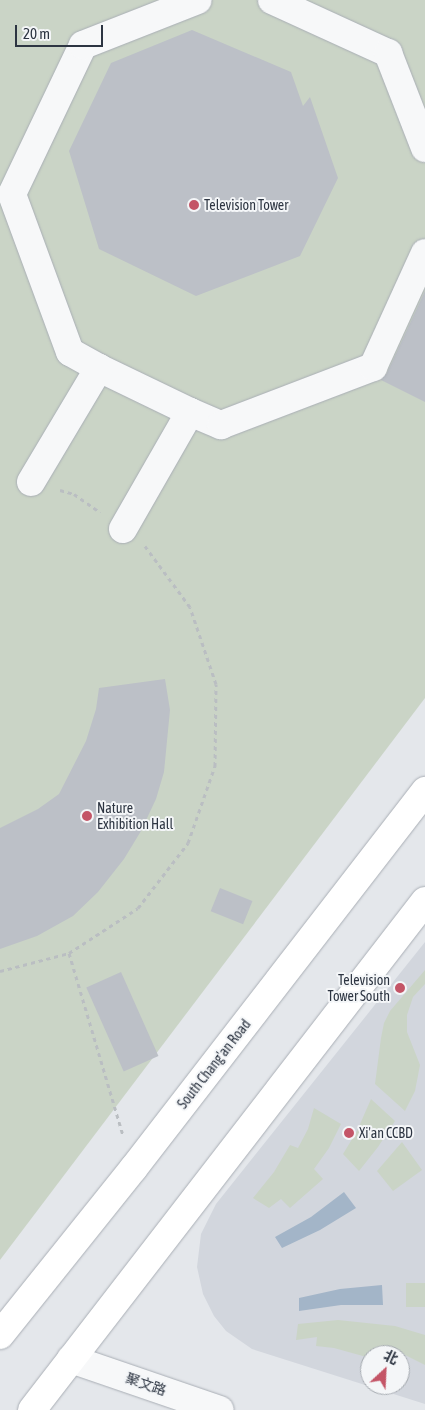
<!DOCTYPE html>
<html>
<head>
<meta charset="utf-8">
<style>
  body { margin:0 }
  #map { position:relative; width:425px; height:1410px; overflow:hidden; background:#e4e7eb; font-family:"Asap Condensed","Noto Sans SC",sans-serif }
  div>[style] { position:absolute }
  .built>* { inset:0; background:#d2d6dd }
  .green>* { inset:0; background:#cad4c6; transform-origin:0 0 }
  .water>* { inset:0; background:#a3b5c8 }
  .building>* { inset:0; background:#bcc0c7; transform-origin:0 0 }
  .path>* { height:3px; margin-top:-1.5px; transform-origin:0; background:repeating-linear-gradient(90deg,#babec2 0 4px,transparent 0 8px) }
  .roads { filter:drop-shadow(0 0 1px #a9aeb5) drop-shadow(0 0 1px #a9aeb5) }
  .minor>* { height:28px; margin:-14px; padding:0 14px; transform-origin:14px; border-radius:14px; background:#f7f8f9 }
  .major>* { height:28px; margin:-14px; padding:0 14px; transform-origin:14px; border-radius:14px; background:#fff }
  .dots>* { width:14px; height:14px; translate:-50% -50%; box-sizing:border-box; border:2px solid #f4f6f8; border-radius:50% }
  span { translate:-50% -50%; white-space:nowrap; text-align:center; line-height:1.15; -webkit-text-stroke:4px #f4f6f8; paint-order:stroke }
  .poi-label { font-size:14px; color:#2d3542 }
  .left { translate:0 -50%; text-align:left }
  .right { translate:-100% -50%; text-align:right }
  .street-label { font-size:14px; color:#2d3542 }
  .north { position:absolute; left:360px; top:1345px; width:50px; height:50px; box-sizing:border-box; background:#f4f6f8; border:1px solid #a4a9af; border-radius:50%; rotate:25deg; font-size:14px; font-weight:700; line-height:20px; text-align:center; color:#2d3542 }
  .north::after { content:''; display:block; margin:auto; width:18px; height:22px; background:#c45567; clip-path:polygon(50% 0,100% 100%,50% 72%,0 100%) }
  .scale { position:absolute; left:15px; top:25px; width:88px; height:22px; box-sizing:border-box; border:2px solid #2d3542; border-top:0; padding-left:6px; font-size:15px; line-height:18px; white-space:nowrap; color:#2d3542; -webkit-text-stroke:4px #f4f6f8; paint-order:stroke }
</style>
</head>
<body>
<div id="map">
  <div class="built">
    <i style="clip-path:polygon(evenodd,425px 942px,425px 1404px,252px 1349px,226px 1331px,214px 1316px,203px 1294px,197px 1267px,201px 1234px,216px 1204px,425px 942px,370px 1355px,400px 1355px,400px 1385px,370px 1385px,370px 1355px)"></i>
  </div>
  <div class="green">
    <i style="clip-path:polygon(0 0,425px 0,425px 698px,0 1260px)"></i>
    <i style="clip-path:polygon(425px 970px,425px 984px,413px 997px,407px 1015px,407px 1032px,420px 1065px,415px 1091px,405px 1111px,375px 1084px,381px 1038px,384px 1023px,390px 1011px)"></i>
    <i style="clip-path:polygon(371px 1099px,395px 1121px,378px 1147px,359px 1171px,343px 1154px,357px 1131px)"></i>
    <i style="clip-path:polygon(314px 1108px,341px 1124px,329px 1148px,314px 1169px,323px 1179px,290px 1208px,281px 1199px,269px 1208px,253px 1198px,274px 1172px,290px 1145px,298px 1148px,308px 1129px)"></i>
    <i style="clip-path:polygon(402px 1142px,422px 1170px,393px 1191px,377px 1171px)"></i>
    <i style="left:406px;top:1283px;width:19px;height:24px"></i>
    <i style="clip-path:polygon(338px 1320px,395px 1326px,425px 1335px,425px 1365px,393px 1349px,390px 1355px,370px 1355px,370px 1358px,334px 1348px,316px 1346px,317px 1337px,296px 1340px,298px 1324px)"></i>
  </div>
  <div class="water">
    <i style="clip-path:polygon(344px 1192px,356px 1208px,320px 1230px,282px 1248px,275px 1237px,311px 1217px)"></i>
    <i style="clip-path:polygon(382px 1285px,383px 1305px,341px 1305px,299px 1311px,299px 1298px,340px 1289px)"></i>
  </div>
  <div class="building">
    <i style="clip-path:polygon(192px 30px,291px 72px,303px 106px,310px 97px,338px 178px,300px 256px,196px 296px,99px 249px,69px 151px,111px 63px)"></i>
    <i style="clip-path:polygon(425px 291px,425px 402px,381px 380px,387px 373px)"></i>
    <i style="clip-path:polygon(165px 679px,170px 710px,164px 772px,156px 799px,141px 831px,124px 859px,98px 892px,73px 916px,37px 936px,0 949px,0 828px,38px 809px,59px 794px,86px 741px,96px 709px,99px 688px)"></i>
    <i style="left:220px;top:888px;width:35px;height:25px;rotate:22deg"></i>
    <i style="left:121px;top:972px;width:92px;height:38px;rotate:66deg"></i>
  </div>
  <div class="path">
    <i style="left:60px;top:490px;width:15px;rotate:16deg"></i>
    <i style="left:74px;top:494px;width:32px;rotate:35deg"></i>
    <i style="left:69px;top:953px;width:190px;rotate:73.5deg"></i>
    <i style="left:0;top:971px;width:71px;rotate:-14.6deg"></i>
    <i style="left:69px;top:953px;width:82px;rotate:-33.1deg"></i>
    <i style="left:138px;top:908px;width:82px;rotate:-52.4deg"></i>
    <i style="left:188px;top:843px;width:82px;rotate:-70.7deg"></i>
    <i style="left:215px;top:766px;width:82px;rotate:-89.3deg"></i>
    <i style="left:216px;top:684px;width:81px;rotate:-108.7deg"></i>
    <i style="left:190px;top:607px;width:76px;rotate:-126.4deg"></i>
  </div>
  <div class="roads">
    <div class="minor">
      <i style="left:272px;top:0;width:128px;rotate:24.6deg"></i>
      <i style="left:388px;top:53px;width:102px;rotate:68.7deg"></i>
      <i style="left:99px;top:368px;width:101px;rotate:25.8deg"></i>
      <i style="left:31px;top:482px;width:133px;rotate:-59.2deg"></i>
      <i style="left:99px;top:368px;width:33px;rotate:-151deg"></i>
      <i style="left:70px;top:352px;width:168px;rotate:-110.2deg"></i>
      <i style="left:12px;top:194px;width:165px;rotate:-64.5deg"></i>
      <i style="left:83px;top:45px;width:123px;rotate:-21.4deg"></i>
      <i style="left:123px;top:529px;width:135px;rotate:-60.2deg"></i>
      <i style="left:190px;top:412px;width:34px;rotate:23deg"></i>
      <i style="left:221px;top:425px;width:163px;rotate:-20.9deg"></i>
      <i style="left:373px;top:367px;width:125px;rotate:-65.5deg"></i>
      <i style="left:71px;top:1359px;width:157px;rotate:18.9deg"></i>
    </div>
    <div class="major">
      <i style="left:0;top:1335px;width:213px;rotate:-51.3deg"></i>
      <i style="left:133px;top:1169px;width:478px;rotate:-52.3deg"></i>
      <i style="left:32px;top:1410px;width:643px;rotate:-52.33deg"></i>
    </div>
  </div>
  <div class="dots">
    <i style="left:194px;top:205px;background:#c45567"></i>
    <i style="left:87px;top:816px;background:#c45567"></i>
    <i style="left:400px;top:988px;background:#c45567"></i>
    <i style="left:349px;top:1133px;background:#c45567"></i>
  </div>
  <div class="poi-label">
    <span class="left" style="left:204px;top:205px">Television Tower</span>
    <span class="left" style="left:97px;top:816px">Nature<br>Exhibition Hall</span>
    <span class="right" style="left:390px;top:988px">Television<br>Tower South</span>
    <span class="left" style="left:359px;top:1133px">Xi'an CCBD</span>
  </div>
  <div class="street-label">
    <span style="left:214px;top:1064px;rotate:-52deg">South Chang'an Road</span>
    <span style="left:146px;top:1384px;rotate:19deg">聚文路</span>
  </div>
  <div class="north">北</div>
  <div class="scale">20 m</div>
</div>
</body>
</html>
